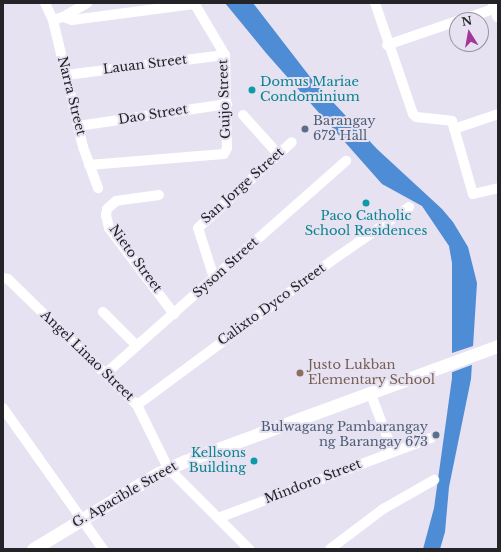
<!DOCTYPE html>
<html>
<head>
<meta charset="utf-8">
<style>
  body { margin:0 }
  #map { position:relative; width:501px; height:552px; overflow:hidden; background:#e6e2f1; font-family:"Libre Baskerville",serif }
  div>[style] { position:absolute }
  .water>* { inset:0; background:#4e8cd5 }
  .pier>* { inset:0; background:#e6e2f1 }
  .minor>* { height:10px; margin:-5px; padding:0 5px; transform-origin:5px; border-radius:5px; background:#fff }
  .tertiary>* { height:13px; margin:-6.5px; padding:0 6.5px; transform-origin:6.5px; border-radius:6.5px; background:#fff }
  .dots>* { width:11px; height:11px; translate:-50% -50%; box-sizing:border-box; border:2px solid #e6e2f1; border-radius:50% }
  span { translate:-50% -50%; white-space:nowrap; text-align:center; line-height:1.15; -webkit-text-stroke:4px #e6e2f1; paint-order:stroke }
  .street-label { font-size:13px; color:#242328 }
  .culture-label { font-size:13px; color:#0d838f }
  .left { translate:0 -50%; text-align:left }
  .right { translate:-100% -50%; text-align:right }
  .service-label { font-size:13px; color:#4e5e75 }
  .education-label { font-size:13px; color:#785e54 }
  .frame { position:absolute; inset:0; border:4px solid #242328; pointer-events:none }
  .north { position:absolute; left:449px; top:12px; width:40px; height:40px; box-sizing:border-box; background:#e6e2f1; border:1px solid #9896a1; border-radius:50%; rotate:349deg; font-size:11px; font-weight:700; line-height:16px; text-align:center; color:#242328 }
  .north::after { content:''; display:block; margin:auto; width:14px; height:18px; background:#a23798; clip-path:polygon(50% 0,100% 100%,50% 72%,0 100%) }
</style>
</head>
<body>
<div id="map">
  <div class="water">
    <i style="clip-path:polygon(225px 3px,253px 3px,314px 82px,377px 149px,442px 209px,453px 222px,468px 247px,477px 283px,471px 379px,449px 487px,445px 532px,440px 549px,423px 549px,434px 508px,452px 378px,452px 263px,449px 246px,422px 206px,382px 184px,266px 53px)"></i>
  </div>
  <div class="pier">
    <i style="clip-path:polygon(476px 345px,474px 364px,450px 373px,449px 354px)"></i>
  </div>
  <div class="minor">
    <i style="left:45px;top:3px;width:19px;rotate:65deg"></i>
    <i style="left:53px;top:20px;width:130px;rotate:76.7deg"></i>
    <i style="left:83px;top:147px;width:44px;rotate:69.9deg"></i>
    <i style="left:375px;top:3px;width:117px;rotate:71.1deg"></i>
    <i style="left:413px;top:114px;width:4px;rotate:45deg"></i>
    <i style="left:416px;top:117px;width:36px;rotate:6deg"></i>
    <i style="left:452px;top:121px;width:76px;rotate:74deg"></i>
    <i style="left:473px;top:194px;width:26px;rotate:-13deg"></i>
    <i style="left:63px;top:17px;width:28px;rotate:-30deg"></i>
    <i style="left:53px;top:20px;width:10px;rotate:-17deg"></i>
    <i style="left:63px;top:17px;width:9px;rotate:18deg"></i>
    <i style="left:72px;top:20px;width:123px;rotate:-7.5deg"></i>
    <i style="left:461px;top:20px;width:37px;rotate:-19deg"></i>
    <i style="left:387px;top:45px;width:74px;rotate:-18.9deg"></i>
    <i style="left:66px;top:75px;width:160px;rotate:-7.2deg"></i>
    <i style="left:243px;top:115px;width:52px;rotate:48.1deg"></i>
    <i style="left:78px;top:126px;width:151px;rotate:-8.4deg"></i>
    <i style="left:454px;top:129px;width:46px;rotate:-18.8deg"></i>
    <i style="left:89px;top:165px;width:135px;rotate:-4.7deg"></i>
    <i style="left:224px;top:154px;width:7px;rotate:-63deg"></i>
    <i style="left:227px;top:148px;width:93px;rotate:-91.2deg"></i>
    <i style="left:225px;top:55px;width:61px;rotate:-120.8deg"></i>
    <i style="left:159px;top:195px;width:43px;rotate:172.1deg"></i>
    <i style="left:116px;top:201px;width:12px;rotate:138deg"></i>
    <i style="left:107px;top:209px;width:6px;rotate:99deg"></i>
    <i style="left:106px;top:215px;width:13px;rotate:77deg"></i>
    <i style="left:109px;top:228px;width:108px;rotate:52.9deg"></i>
    <i style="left:3px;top:278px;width:5px;rotate:11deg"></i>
    <i style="left:8px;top:279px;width:180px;rotate:44.3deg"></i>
    <i style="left:137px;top:405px;width:70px;rotate:63.8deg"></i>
    <i style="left:168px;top:468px;width:115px;rotate:45deg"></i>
    <i style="left:214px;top:278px;width:52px;rotate:-107.7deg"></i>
    <i style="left:198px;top:228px;width:127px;rotate:-42.5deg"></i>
    <i style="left:103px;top:312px;width:48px;rotate:45deg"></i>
    <i style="left:105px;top:374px;width:322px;rotate:-41.5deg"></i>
    <i style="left:370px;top:392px;width:64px;rotate:69deg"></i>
    <i style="left:137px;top:405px;width:252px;rotate:-36.5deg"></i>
    <i style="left:340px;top:255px;width:84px;rotate:-34.8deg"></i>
    <i style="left:3px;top:408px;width:173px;rotate:54.7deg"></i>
    <i style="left:218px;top:518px;width:228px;rotate:-20.6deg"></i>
    <i style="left:330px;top:549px;width:66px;rotate:-37deg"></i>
    <i style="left:383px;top:509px;width:59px;rotate:-29.6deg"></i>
  </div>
  <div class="tertiary">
    <i style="left:494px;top:3px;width:13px;rotate:72deg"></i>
    <i style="left:33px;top:549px;width:145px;rotate:-31.2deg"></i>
    <i style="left:157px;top:474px;width:31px;rotate:-25deg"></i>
    <i style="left:185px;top:461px;width:333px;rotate:-20.2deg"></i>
  </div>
  <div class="dots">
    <i style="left:252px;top:90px;background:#0f9aa8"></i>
    <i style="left:305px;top:129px;background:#5c6f8a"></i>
    <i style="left:366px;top:203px;background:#0f9aa8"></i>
    <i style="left:300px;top:373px;background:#8d6e63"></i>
    <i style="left:436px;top:435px;background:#5c6f8a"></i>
    <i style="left:254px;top:461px;background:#0f9aa8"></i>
  </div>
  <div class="street-label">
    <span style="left:145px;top:65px;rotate:-7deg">Lauan Street</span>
    <span style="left:71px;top:96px;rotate:76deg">Narra Street</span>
    <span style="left:225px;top:99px;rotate:-92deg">Guijo Street</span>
    <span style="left:153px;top:115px;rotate:-9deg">Dao Street</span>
    <span style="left:243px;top:186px;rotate:-42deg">San Jorge Street</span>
    <span style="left:135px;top:259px;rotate:54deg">Nieto Street</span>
    <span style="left:226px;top:268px;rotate:-42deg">Syson Street</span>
    <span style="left:272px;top:305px;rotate:-36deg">Calixto Dyco Street</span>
    <span style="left:87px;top:356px;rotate:44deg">Angel Linao Street</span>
    <span style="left:313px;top:482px;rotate:-21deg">Mindoro Street</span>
    <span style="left:125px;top:495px;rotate:-30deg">G. Apacible Street</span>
  </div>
  <div class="culture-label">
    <span class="left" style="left:260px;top:90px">Domus Mariae<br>Condominium</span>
    <span style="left:366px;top:224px">Paco Catholic<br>School Residences</span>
    <span class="right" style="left:246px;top:461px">Kellsons<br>Building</span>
  </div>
  <div class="service-label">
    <span class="left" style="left:313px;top:129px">Barangay<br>672 Hall</span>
    <span class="right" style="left:428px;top:435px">Bulwagang Pambarangay<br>ng Barangay 673</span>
  </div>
  <div class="education-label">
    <span class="left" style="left:308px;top:373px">Justo Lukban<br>Elementary School</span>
  </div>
  <div class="frame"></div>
  <div class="north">N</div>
</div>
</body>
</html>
